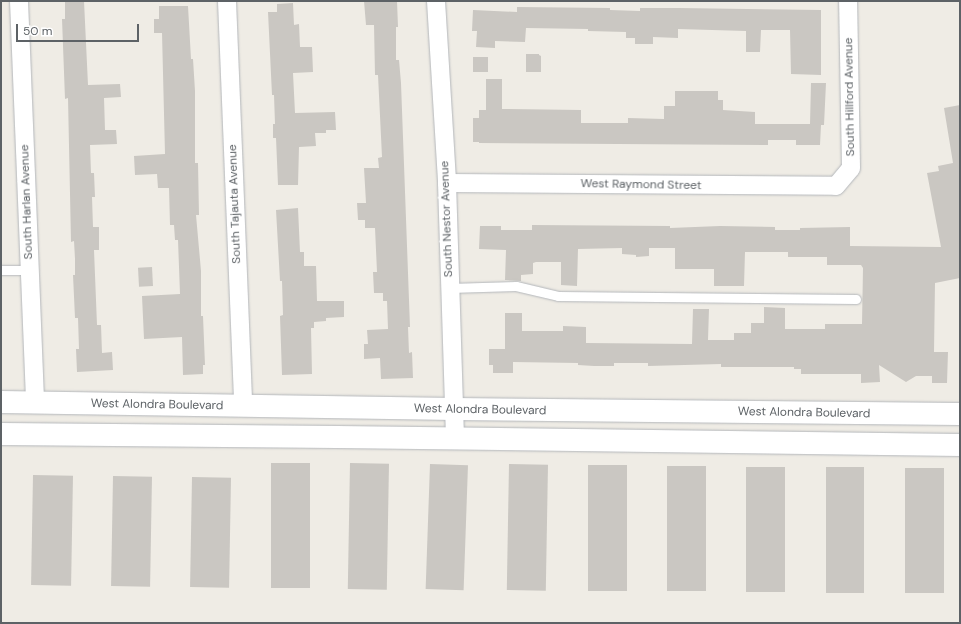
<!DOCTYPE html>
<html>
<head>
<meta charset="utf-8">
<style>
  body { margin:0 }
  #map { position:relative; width:961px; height:624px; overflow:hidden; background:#efece5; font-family:"DM Sans",sans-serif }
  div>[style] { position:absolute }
  .building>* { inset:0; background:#cac7c2; transform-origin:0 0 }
  .roads { filter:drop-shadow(0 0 1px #b3b6ba) drop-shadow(0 0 1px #b3b6ba) }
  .lane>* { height:9px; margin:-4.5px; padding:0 4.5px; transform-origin:4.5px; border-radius:4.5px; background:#fff }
  .street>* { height:18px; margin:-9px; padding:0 9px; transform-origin:9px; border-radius:9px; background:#fff }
  .secondary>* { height:22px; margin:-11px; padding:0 11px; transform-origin:11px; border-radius:11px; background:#fff }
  span { translate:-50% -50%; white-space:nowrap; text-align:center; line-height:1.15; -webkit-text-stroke:4px #fff; paint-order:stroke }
  .street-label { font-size:12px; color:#5d6266 }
  .frame { position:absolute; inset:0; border:2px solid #5d6266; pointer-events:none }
  .scale { position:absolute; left:16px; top:24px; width:123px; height:18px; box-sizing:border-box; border:2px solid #5d6266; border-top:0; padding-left:5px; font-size:12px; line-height:14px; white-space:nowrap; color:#5d6266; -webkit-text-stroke:3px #fff; paint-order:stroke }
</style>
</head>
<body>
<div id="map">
  <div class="building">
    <i style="clip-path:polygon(65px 1px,84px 1px,88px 85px,120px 84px,121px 97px,104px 98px,105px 130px,116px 130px,117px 144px,90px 145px,91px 173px,94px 173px,95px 197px,92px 197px,93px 227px,99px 227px,99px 250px,94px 250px,97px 325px,101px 325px,102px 353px,112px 352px,113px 370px,77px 372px,76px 349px,79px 349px,78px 318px,75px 318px,73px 275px,75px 275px,75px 259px,74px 241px,71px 242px,68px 98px,65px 99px,62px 19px,65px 19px)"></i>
    <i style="clip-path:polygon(364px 1px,397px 1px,398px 27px,396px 27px,396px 60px,399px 60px,401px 83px,410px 327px,408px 327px,409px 353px,412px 352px,413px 378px,381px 379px,380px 358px,364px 359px,364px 344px,368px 344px,367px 330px,388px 329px,387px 301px,383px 301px,383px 293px,374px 293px,373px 272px,377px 272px,375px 228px,365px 228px,365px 220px,358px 220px,357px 203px,366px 203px,364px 168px,379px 168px,378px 158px,382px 157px,378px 75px,375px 75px,374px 25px,366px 25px)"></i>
    <i style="clip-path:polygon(293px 3px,294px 25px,299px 24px,300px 47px,312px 47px,313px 72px,293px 73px,295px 113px,335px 112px,336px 130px,326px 130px,326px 133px,315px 133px,316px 146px,299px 147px,298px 185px,278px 185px,276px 138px,273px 138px,273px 124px,275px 124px,274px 95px,272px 95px,268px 12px,277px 12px,277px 4px)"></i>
    <i style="clip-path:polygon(159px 6px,188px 6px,191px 59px,193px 59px,195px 91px,195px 163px,198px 163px,199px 215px,196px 215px,201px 271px,201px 316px,203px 316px,205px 365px,203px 365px,203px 374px,183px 375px,182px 337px,144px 339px,142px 296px,180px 294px,178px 240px,175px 240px,174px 225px,170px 225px,169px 188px,158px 188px,157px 174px,135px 175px,134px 156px,165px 154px,162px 33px,154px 33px,154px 19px,159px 19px)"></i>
    <i style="clip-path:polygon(517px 7px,610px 8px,610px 10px,640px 11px,640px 8px,679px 8px,821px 10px,821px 75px,791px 74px,790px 30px,761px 30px,760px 52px,746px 52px,746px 31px,678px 29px,678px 38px,653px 37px,653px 44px,635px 44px,635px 38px,626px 38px,626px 32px,588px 31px,588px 29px,526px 28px,525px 42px,495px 41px,495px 48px,476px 47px,477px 31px,472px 31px,473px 10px,517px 12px)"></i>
    <i style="clip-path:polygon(526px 54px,539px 54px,539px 55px,541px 56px,541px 72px,526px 72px)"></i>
    <i style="left:473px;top:57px;width:15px;height:15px"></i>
    <i style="clip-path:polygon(486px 79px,502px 79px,502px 109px,581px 110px,581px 123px,628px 123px,628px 118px,664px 119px,664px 106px,675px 106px,675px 91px,718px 91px,718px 100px,723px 100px,723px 110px,755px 112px,755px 124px,810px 124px,811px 83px,826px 83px,824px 125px,821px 125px,820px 145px,796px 145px,796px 140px,768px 140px,768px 145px,479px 143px,479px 142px,473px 142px,473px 118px,479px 118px,479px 110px,486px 110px)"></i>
    <i style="clip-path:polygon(960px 105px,960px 278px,935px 283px,934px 352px,948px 352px,947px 383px,932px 383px,932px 376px,916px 376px,906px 382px,879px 365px,880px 382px,861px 383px,861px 374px,801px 374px,801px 369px,794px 369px,794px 367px,721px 367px,721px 364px,648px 366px,648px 363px,614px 363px,614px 366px,594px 366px,578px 365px,578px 363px,513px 362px,513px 373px,493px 373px,493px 365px,489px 365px,489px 349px,505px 349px,505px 313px,522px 313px,522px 331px,563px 331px,563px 326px,586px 327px,586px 343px,692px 344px,693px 309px,709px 309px,708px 340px,734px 340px,734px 333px,751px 333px,751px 323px,764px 323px,764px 307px,785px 308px,785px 329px,825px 329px,825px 324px,862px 324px,863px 268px,861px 265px,827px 265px,827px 257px,788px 257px,788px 252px,745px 252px,744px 286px,714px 286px,714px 269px,675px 269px,675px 248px,649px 248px,649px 256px,636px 257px,636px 255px,622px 254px,622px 248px,578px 249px,577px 286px,561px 285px,561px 262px,536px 262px,533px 263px,533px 274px,521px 275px,521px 281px,505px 280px,506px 250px,479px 249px,480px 226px,501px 226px,501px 230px,532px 230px,532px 225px,670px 226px,670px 228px,720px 226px,775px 227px,775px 230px,800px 230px,800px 228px,850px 227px,850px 246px,941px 247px,927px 173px,939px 171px,938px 166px,953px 163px,944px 108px)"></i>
    <i style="clip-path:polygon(298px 208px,300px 252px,304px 252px,304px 266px,316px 266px,317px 301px,344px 301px,344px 317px,326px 318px,326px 321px,314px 322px,314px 328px,311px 328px,312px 374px,282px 375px,280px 316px,283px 315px,282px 281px,280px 281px,276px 210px)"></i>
    <i style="left:152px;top:267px;width:19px;height:14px;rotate:87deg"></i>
    <i style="left:271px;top:463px;width:39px;height:125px"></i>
    <i style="left:350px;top:463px;width:39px;height:126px;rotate:1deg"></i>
    <i style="left:430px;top:464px;width:38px;height:125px;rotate:2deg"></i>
    <i style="left:509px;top:464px;width:39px;height:126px;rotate:1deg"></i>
    <i style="left:588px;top:465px;width:39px;height:126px"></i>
    <i style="left:667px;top:466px;width:39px;height:125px"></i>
    <i style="left:746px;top:467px;width:39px;height:125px"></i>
    <i style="left:826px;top:467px;width:38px;height:126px"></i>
    <i style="left:905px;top:468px;width:39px;height:125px"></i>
    <i style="left:33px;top:475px;width:40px;height:110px;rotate:1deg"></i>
    <i style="left:113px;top:476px;width:39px;height:110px;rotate:1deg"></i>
    <i style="left:192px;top:477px;width:39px;height:110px;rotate:1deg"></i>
  </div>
  <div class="roads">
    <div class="lane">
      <i style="left:1px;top:270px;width:29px"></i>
      <i style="left:449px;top:288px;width:67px;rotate:-1.7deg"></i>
      <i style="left:516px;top:286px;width:43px;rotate:13.4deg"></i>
      <i style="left:558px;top:296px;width:298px;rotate:0.6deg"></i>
    </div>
    <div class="street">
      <i style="left:19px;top:1px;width:401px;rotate:87.7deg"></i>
      <i style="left:227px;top:1px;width:405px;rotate:87.7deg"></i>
      <i style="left:436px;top:1px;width:182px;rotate:86.5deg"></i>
      <i style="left:447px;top:183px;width:255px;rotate:88.2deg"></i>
      <i style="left:447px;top:183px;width:389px;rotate:0.4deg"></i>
      <i style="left:836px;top:186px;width:23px;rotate:-50deg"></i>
      <i style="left:851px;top:168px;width:167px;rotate:-91deg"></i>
    </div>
    <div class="secondary">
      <i style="left:1px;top:402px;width:453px;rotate:0.9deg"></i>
      <i style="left:454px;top:409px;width:506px;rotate:0.57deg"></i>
      <i style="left:1px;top:434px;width:336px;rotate:0.5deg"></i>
      <i style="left:337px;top:437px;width:623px;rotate:0.74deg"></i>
    </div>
  </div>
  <div class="street-label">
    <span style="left:850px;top:97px;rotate:-91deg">South Hillford Avenue</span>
    <span style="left:641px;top:185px;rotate:1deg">West Raymond Street</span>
    <span style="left:27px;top:202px;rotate:-92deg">South Harlan Avenue</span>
    <span style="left:235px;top:204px;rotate:-92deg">South Tajauta Avenue</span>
    <span style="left:447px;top:219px;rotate:-92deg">South Nestor Avenue</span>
    <span style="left:157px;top:405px;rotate:1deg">West Alondra Boulevard</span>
    <span style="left:480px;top:410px;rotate:1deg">West Alondra Boulevard</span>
    <span style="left:804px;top:413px;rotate:1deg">West Alondra Boulevard</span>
  </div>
  <div class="frame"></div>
  <div class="scale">50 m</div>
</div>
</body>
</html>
